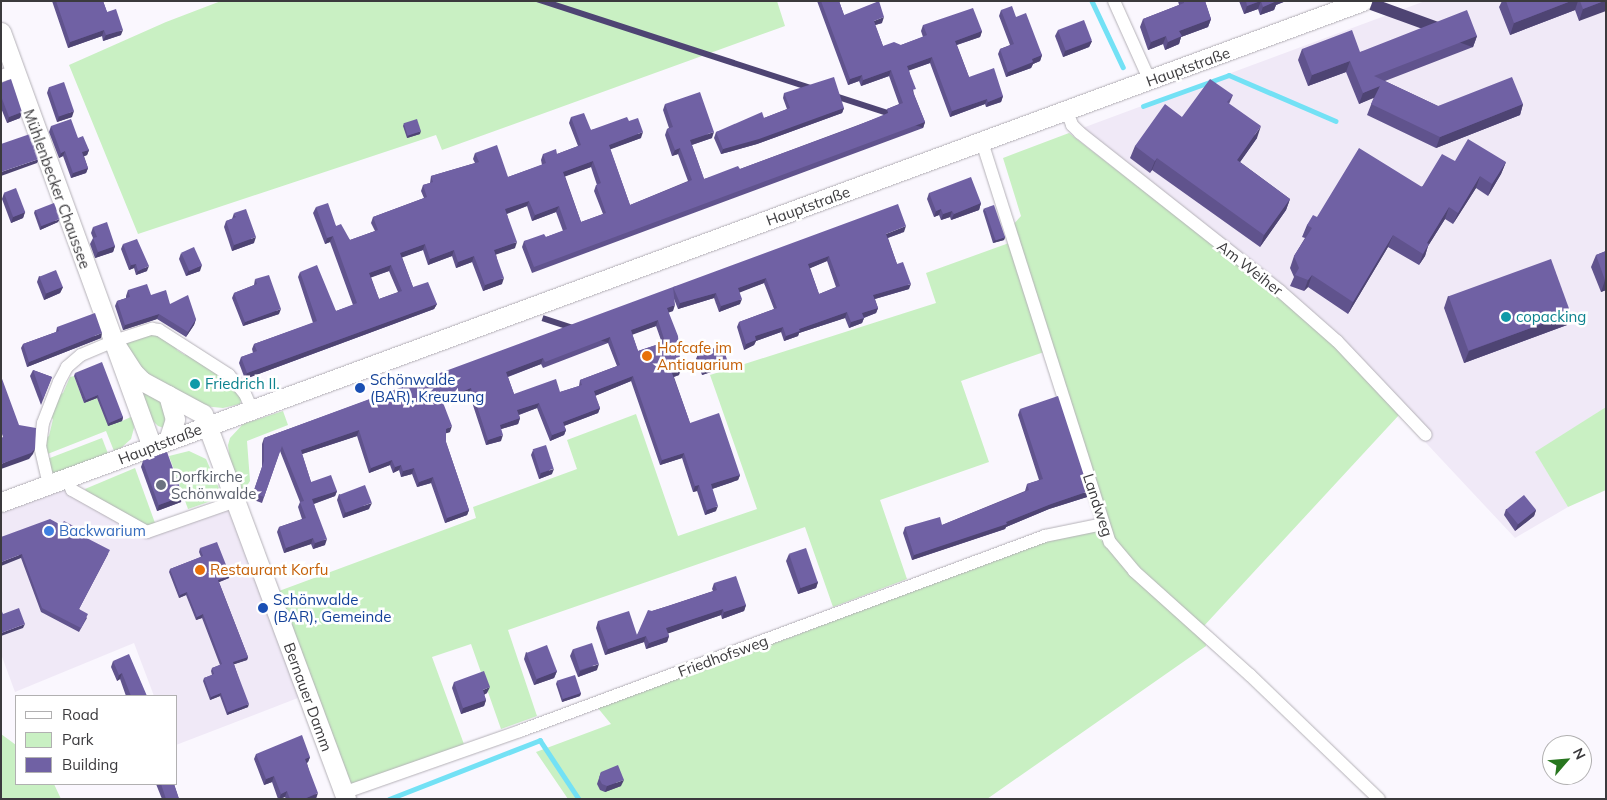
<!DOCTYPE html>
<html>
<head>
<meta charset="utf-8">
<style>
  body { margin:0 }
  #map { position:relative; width:1607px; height:800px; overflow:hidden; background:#faf7fe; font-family:Mulish,sans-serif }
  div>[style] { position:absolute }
  .built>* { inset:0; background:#f0e9f7 }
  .green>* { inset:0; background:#c9f0c3; transform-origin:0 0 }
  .stream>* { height:4.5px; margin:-2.25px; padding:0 2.25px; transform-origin:2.25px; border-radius:2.25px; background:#73e1f5 }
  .roads { filter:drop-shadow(0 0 1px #b4b1b7) drop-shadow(0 0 1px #b4b1b7) }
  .street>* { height:12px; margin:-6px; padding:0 6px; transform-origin:6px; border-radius:6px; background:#fff }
  .secondary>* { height:19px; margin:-9.5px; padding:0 9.5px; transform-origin:9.5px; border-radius:9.5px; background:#fff }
  .wall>* { inset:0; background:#60538d }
  .shaded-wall>* { inset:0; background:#4e4473; transform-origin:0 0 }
  .building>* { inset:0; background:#7061a4; transform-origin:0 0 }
  .dots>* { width:14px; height:14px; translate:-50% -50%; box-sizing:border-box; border:2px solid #fff; border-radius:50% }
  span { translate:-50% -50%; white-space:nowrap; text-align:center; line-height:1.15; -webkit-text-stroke:5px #fff; paint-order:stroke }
  .street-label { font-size:15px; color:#3b3a3d }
  .culture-label { font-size:15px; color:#0d838f }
  .left { translate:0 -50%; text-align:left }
  .food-label { font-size:15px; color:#c56008 }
  .transit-label { font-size:15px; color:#164399 }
  .worship-label { font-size:15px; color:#5b616d }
  .shop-label { font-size:15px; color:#366cbe }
  .frame { position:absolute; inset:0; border:2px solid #3b3a3d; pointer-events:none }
  .legend { position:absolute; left:15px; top:695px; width:162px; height:90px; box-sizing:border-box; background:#fff; border:1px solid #b1b0b1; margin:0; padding:6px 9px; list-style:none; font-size:15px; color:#3b3a3d }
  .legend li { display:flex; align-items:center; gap:10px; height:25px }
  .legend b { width:25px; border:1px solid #b1b0b1 }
  .north { position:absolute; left:1542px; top:735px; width:50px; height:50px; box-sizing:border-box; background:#fff; border:1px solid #b1b0b1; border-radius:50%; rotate:63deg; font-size:14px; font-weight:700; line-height:20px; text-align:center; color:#3b3a3d }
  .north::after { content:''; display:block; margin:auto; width:18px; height:22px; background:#28761f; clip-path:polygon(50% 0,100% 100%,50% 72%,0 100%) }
</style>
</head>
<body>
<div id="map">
  <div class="built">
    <i style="clip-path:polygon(1425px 1px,1606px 1px,1606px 407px,1536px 453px,1568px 507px,1515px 538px,1355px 367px,1266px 286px,1069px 133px)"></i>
    <i style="clip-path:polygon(64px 489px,147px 533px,232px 505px,303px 696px,176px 745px,176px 696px,154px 696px,134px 643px,15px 692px,1px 654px,1px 512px)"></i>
  </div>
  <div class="green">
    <i style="clip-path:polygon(221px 1px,777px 1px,785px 26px,442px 150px,436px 135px,138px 234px,69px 65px,166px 22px)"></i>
    <i style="clip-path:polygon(1069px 133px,1266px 286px,1320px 331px,1399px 415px,1203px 627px,1110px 542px,1012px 226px,1021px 216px,1003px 158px)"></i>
    <i style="clip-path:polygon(1009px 243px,1044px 352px,961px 381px,989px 462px,880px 500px,907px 579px,833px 607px,805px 527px,508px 630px,537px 716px,501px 729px,471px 644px,432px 657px,465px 747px,351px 784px,279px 591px,476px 518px,473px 507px,577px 469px,567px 440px,636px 414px,678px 536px,757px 509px,710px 375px,936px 303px,926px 273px)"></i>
    <i style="clip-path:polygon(154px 332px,175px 343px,177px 350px,185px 355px,188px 351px,226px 375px,242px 397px,240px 404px,223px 408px,203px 406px,144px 378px,123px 344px)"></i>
    <i style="clip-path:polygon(74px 376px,84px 403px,97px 398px,122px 421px,133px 416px,134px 428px,131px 439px,121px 448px,114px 451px,106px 431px,45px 455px,45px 438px,49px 436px,53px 419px,50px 417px,58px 395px,63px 393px,70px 377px)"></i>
    <i style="clip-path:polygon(139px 388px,156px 394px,166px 410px,164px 428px,158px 426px,149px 417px)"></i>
    <i style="clip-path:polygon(1606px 407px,1606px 490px,1568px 507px,1535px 452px)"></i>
    <i style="clip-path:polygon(283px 411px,288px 425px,247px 441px,250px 481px,241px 495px,230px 463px,228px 445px,230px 438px,243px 424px)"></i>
    <i style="left:102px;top:438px;width:17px;height:60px;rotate:69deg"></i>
    <i style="clip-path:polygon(189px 451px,206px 459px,221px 493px,217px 499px,188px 509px,169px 456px)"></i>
    <i style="clip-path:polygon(135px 468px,155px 523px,146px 527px,87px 493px,85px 489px)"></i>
    <i style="clip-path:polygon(1102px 526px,1108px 542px,1205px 637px,1206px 646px,987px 799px,568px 799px,536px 752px,611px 724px,597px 707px,794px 636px,1045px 538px)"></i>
    <i style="clip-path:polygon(1px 734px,16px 745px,16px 784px,54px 784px,61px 799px,1px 799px)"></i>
  </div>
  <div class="stream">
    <i style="left:1092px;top:1px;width:73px;rotate:64.8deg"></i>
    <i style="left:1143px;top:106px;width:91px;rotate:-19.8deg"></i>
    <i style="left:1229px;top:75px;width:116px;rotate:23.3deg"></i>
    <i style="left:389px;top:799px;width:162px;rotate:-21.3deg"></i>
    <i style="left:540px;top:740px;width:71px;rotate:56.5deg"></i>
  </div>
  <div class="roads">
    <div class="street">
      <i style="left:1114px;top:1px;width:88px;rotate:65.8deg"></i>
      <i style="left:1px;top:76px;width:15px;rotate:-20deg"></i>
      <i style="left:1067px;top:111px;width:15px;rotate:70deg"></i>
      <i style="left:1072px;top:125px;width:11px;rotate:45deg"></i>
      <i style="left:1080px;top:133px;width:255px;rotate:38.3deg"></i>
      <i style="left:1280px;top:291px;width:76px;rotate:41.3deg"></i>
      <i style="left:1337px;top:341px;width:129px;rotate:46.6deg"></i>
      <i style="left:982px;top:142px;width:420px;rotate:72.3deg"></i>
      <i style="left:1110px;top:542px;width:38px;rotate:50deg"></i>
      <i style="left:1134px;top:571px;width:156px;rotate:41.9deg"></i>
      <i style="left:1250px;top:675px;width:179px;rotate:43.9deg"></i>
      <i style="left:67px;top:479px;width:12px;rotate:66deg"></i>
      <i style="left:72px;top:490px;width:86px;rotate:29.2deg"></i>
      <i style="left:147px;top:532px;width:94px;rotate:-19.2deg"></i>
      <i style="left:49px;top:485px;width:39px;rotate:-103deg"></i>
      <i style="left:40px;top:447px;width:24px;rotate:-83deg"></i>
      <i style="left:43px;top:423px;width:44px;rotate:-68.7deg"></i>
      <i style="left:59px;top:382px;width:17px;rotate:-62deg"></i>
      <i style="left:67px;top:367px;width:18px;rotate:-41deg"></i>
      <i style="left:81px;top:355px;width:36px;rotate:-23deg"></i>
      <i style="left:114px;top:341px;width:40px;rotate:-18deg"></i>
      <i style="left:152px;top:329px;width:7px;rotate:8deg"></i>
      <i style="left:159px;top:330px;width:83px;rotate:32.7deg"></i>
      <i style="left:229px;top:375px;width:25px;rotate:50deg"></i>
      <i style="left:245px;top:394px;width:17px;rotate:66deg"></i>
      <i style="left:343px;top:793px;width:188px;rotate:-19.3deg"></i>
      <i style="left:520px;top:731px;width:560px;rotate:-20.38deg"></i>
      <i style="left:1045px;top:536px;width:59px;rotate:-11.7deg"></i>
    </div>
    <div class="secondary">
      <i style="left:1px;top:32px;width:441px;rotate:70deg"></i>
      <i style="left:115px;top:344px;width:33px;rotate:57deg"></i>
      <i style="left:133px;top:372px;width:13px;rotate:45deg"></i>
      <i style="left:142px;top:381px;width:69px;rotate:28.4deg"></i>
      <i style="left:203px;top:414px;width:411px;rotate:69.6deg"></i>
      <i style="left:168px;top:395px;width:25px;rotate:74deg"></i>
      <i style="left:175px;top:419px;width:22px;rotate:108deg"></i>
      <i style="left:1px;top:502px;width:1451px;rotate:-20.2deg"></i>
    </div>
  </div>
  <div class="wall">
    <i style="clip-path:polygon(52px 1px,103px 1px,107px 12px,121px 35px,103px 41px,102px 36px,68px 48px)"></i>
    <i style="clip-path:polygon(evenodd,817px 1px,839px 1px,844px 15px,882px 23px,875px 25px,883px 46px,901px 45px,923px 37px,921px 31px,923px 25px,982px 31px,980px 37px,957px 45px,969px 77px,1003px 96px,1001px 102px,986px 107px,985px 104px,950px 117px,930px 63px,909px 70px,914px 94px,925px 122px,923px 128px,532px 273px,522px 247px,524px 241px,546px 237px,563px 231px,556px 212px,532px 221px,527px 206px,507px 214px,515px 248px,496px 254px,502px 284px,483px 291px,472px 262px,456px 268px,452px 256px,428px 265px,423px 250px,402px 257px,413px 287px,437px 304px,434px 309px,245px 379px,239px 363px,241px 357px,253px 353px,252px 349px,254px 344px,313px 323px,298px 277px,300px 272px,336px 311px,353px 305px,330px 242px,325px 244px,313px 213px,316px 207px,336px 226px,350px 240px,375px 231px,371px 223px,373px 217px,424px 198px,421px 191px,423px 185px,430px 183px,431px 176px,475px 163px,473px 159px,475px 153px,508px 177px,542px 165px,541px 160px,543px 154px,557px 154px,578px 146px,569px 123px,571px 117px,591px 130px,629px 121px,641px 138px,610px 149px,630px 205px,688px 181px,678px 154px,672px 156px,665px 135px,667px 129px,669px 128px,663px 110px,665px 104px,712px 138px,692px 145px,704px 179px,740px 169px,885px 115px,887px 109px,899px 104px,889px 76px,861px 86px,859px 81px,848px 85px,817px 1px,591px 167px,597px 185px,596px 185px,594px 191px,603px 214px,581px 222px,565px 176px,591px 167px,817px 1px,389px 271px,398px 292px,379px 299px,371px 277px,389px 271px)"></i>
    <i style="clip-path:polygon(1178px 1px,1205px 1px,1211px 19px,1208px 27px,1181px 37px,1179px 44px,1165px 50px,1163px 44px,1148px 50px,1140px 27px,1143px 19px,1179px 5px)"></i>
    <i style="clip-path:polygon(1239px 1px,1286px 1px,1276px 5px,1274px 10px,1260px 15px,1258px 9px,1244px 14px)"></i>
    <i style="clip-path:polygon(1502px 1px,1606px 1px,1579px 21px,1575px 10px,1510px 35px,1499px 7px)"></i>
    <i style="clip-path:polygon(1001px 10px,1016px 17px,1042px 55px,1040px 61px,1033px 64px,1031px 68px,1006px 77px,998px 54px,1000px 49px,1010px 45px,999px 16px)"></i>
    <i style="clip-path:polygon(1058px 30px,1092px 41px,1089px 47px,1063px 57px,1055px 36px)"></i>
    <i style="clip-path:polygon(1477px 36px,1473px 47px,1385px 81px,1438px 106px,1523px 104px,1520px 115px,1436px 148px,1367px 115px,1374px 97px,1359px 104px,1346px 72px,1308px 86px,1298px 60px,1302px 49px,1360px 52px)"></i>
    <i style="clip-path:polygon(1px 83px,22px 112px,20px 118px,7px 123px,1px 108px)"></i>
    <i style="clip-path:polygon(49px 87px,72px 117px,57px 122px,47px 93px)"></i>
    <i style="clip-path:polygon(784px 93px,844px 108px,842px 113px,757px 144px,721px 154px,714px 138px,716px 132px,764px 118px,787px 109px,783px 98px)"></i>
    <i style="clip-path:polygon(1233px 95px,1229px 104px,1257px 138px,1240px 162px,1290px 199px,1286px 210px,1260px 247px,1152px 170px,1150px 173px,1130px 158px,1135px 146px,1182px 117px)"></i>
    <i style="clip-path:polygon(404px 123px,420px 134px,407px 138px,403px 126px)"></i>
    <i style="clip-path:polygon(51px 126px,78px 138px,89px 150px,87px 155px,84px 156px,88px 168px,86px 173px,71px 178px,63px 156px,59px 158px,49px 132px)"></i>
    <i style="clip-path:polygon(1506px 162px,1501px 174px,1488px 196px,1476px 188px,1453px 224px,1445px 219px,1428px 246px,1425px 256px,1419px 265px,1388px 247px,1348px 314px,1308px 287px,1304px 291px,1290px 286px,1294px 277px,1290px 268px,1294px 256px,1305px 238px,1302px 237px,1307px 225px,1317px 217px)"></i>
    <i style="clip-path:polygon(4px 193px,25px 212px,23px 218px,11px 223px,2px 199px)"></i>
    <i style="clip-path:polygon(929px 193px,981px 203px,979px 210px,951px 220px,950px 217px,941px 220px,939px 215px,934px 217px,927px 199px)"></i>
    <i style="clip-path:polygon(984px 208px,1005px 237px,1004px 240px,993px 243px,983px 211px)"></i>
    <i style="clip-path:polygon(35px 210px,58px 222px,40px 230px,34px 213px)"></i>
    <i style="clip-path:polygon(234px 213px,254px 243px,232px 251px,224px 227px,226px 221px,232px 219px)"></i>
    <i style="clip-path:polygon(93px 227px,115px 246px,113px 252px,95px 258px,90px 244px,93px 238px,91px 233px)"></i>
    <i style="clip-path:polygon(evenodd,904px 232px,888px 238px,897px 264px,909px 289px,875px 299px,878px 308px,876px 313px,864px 318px,862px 323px,849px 328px,845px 318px,799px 333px,798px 336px,784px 341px,781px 332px,756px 341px,754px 345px,744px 350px,737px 327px,739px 322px,774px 309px,764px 283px,739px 292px,740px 304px,719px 312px,714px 298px,678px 309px,674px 299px,673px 311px,668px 312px,679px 375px,674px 377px,690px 423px,740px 475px,738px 480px,712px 489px,716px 511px,705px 515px,697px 491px,693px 492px,682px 458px,660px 465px,631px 381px,595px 396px,600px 408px,598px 413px,564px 426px,566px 430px,564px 435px,550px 441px,537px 408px,519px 415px,520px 418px,518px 424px,501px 429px,501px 441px,486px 445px,469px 393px,443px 404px,450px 432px,446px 433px,446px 442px,469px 510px,467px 515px,445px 523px,431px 483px,417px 487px,412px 474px,401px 477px,399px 470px,393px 473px,390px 465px,369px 473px,357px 436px,302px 454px,311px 482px,337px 491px,335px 496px,314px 504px,325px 545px,313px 549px,311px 544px,284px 553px,277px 532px,279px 527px,302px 519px,298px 507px,300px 502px,280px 451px,262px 503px,251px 499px,262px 467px,262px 444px,264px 438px,673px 289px,673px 287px,904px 232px,827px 261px,836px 287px,819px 294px,810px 268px,827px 261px,904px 232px,656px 326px,662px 343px,638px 351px,632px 334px,656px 326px,904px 232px,608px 343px,617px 366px,580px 380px,579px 386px,560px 392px,514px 394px,508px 377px,541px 364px,543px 368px,608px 343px)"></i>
    <i style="clip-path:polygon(123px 244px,147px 271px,136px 275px,134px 268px,129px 270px,121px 249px)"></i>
    <i style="clip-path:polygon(1606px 251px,1606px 290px,1601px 292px,1591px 267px,1596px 255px)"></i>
    <i style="clip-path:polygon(181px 253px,200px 271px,186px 276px,179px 259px)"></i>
    <i style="clip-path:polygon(39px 276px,63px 287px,60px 293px,44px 300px,37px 282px)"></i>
    <i style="clip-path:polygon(255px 279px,279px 314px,243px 326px,232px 298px,234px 293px,254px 285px)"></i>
    <i style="clip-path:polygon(128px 290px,151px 295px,170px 304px,196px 319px,194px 325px,186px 337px,157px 319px,123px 330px,115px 306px,117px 301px,126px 298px,126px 296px)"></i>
    <i style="clip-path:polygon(1448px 296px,1567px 325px,1464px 363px,1444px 308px)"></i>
    <i style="clip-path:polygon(57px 327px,101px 338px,27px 367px,21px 348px,23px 344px,56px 332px)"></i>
    <i style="clip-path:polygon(698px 354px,726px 367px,702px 375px,696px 359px)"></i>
    <i style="clip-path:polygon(33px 370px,52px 377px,41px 405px,30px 376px)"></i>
    <i style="clip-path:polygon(75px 373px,123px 417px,122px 421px,108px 426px,97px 398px,84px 403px,74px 376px)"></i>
    <i style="clip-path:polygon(1020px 409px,1087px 497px,1049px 509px,1006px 527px,1005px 529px,912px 560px,903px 533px,905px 527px,942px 525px,1025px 491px,1027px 484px,1039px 480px,1018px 415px)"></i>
    <i style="clip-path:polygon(533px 450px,552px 474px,539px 479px,531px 455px)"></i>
    <i style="clip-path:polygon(143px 461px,181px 502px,157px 511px,141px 467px)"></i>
    <i style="clip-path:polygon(339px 494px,369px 509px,343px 518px,337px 500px)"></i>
    <i style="clip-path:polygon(1506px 509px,1536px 510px,1534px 516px,1515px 531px,1504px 515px)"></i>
    <i style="clip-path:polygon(78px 533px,108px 554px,79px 609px,87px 618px,79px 632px,41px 612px,21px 558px,1px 537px)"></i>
    <i style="clip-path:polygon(200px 548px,229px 578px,219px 582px,248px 657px,247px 660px,234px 664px,248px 707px,227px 715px,220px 696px,210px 700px,203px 681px,204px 678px,212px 675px,211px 671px,212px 668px,220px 665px,202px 618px,196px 620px,186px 595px,179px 598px,169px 572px,170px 569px,201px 557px,199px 552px)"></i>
    <i style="clip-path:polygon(789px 554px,818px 582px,816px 588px,798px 594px,786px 561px)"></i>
    <i style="clip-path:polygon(714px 583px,746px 605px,744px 611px,722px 619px,721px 615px,668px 633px,669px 636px,667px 642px,646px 649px,644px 642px,605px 655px,596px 628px,598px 621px,637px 635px,652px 611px,668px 606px,713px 591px,712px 589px)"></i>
    <i style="clip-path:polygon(573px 649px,597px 670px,578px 677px,570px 656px)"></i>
    <i style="clip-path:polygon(526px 652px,557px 671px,554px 678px,534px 685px,524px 659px)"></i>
    <i style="clip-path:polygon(113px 661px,147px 696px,126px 696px,120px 679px,117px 681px,111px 667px)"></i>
    <i style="clip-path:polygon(557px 681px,581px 693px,580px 696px,562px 702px,556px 684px)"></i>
    <i style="clip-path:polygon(454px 682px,487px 693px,484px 695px,486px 700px,484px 706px,461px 714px,452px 688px)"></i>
    <i style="clip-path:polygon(256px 754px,310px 757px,308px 762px,307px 763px,316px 798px,286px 799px,285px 797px,278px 799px,272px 782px,264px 785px,254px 759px)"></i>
    <i style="clip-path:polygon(601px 772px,621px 786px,605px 792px,600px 790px,597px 784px)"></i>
    <i style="clip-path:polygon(156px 784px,174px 784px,179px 799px,162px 799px)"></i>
  </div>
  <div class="shaded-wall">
    <i style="clip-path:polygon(1261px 1px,1258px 9px,1244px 14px,1247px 6px)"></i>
    <i style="clip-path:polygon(1275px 1px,1286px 1px,1276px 5px,1274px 10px,1260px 15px,1263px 7px)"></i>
    <i style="clip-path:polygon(1571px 1px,1578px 1px,1575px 10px,1510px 35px,1514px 23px)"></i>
    <i style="clip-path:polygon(1604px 1px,1606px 1px,1606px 11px,1579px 21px,1583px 9px)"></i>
    <i style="clip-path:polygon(884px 17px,882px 23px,872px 26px,874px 21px)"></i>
    <i style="clip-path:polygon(1211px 19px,1208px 27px,1181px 37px,1179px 44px,1165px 50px,1168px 42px,1179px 31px)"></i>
    <i style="clip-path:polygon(104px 30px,102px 36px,68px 48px,70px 42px)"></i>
    <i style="clip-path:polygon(123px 30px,121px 35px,103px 41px,106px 35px)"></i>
    <i style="clip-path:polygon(982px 31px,980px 37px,953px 46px,955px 41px)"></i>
    <i style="clip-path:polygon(1166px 36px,1163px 44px,1148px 50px,1151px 42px)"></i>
    <i style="left:1477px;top:36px;width:12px;height:110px;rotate:110deg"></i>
    <i style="clip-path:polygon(1092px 41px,1089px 47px,1063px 57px,1065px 51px)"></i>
    <i style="clip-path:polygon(1042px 55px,1040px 61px,1033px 64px,1031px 68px,1006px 77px,1008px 72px,1032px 59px)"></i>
    <i style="clip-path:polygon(932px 57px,930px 63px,905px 72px,907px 66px)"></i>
    <i style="clip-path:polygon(1350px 61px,1346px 72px,1308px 86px,1312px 75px)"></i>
    <i style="clip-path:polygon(891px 70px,889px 76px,861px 86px,863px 80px)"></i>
    <i style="clip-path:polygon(862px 75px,859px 81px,848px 85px,850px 79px)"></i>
    <i style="clip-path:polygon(1380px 86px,1376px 97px,1359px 104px,1363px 93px)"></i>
    <i style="clip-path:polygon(1003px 96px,1001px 102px,986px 107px,988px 102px)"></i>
    <i style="clip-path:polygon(987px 99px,985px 104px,950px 117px,952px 111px)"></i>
    <i style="clip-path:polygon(1523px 104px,1520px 115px,1436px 148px,1440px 137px)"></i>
    <i style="clip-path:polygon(844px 108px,842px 113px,757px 144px,721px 154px,723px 149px)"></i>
    <i style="clip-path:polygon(74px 111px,72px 117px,57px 122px,59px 116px)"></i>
    <i style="clip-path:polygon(22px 112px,20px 118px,7px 123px,9px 117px)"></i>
    <i style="left:925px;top:122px;width:6px;height:417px;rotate:108deg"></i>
    <i style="clip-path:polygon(1261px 126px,1257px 138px,1233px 172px,1237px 160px)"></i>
    <i style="clip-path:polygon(421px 131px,420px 134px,407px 138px,408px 135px)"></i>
    <i style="clip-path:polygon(643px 132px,641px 138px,606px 151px,609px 145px)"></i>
    <i style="clip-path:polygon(714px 132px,712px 138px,688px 146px,690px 140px)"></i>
    <i style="clip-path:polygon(680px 148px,678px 154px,672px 156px,675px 150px)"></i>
    <i style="clip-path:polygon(89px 150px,87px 155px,80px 158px,82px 152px)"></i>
    <i style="clip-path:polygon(65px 151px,63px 156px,59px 158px,61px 153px)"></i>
    <i style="clip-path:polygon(1157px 158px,1152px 170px,1150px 173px,1155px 161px)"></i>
    <i style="clip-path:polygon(39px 159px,37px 163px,1px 176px,1px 172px)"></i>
    <i style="clip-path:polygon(593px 161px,591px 167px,561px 178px,563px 172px)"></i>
    <i style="clip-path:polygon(1506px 162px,1501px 174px,1488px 196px,1492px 184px)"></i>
    <i style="clip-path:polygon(88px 168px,86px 173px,71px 178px,73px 173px)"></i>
    <i style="clip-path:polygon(1480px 176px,1476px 188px,1453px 224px,1458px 213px)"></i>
    <i style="clip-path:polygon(1290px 199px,1286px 210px,1260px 247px,1264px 235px)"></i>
    <i style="clip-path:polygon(529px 201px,527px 206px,503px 215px,505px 209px)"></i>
    <i style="clip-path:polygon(981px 203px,979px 210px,951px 220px,954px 214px)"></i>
    <i style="clip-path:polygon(559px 206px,556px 212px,532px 221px,535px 215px)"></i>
    <i style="clip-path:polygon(1449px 207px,1445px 219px,1428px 246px,1425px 256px,1419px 265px,1427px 243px)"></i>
    <i style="clip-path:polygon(941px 209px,939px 215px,934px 217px,936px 211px)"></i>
    <i style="clip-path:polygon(952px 211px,950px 217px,941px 220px,943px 214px)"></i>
    <i style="clip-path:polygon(25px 212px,23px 218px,11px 223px,13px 217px)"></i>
    <i style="clip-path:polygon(60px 219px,58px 222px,40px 230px,41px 226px)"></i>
    <i style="clip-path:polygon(906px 226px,904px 232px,884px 239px,886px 234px)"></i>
    <i style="clip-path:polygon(1393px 235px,1388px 247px,1348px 314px,1353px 302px)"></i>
    <i style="clip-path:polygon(333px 236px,330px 242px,325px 244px,327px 238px)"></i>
    <i style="clip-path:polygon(256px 237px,254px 243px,232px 251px,234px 245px)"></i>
    <i style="clip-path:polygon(1005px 237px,1004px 240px,993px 243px,995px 240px)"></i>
    <i style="clip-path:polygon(517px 242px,515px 248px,492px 256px,494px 250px)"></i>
    <i style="clip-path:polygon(425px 244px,423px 250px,398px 259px,400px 253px)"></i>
    <i style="clip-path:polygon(115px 246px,113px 252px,95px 258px,98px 252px)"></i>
    <i style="clip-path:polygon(454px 250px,452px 256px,428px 265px,430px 259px)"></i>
    <i style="clip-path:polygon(474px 256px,472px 262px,456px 268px,458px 262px)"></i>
    <i style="clip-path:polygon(829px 256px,827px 261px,806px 270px,808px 264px)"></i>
    <i style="clip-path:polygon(136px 264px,134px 268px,129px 270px,131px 265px)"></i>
    <i style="clip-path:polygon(202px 265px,200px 271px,186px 276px,189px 270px)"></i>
    <i style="clip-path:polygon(391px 265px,389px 271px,367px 279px,369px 273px)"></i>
    <i style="clip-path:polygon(149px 266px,147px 271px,136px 275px,138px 271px)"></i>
    <i style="clip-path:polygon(1312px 275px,1308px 287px,1304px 291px,1308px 280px)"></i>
    <i style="clip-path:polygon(504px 278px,502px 284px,483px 291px,485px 285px)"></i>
    <i style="clip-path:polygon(766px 278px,764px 283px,736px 294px,738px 288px)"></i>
    <i style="clip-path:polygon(1605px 280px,1606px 290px,1601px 292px)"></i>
    <i style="clip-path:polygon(911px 284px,909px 289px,871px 300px,873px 295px)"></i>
    <i style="clip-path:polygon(63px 287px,60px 293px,44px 300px,46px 293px)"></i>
    <i style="clip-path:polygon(716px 293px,714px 298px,678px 309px,680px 303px)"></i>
    <i style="clip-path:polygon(742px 299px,740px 304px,719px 312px,721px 306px)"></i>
    <i style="clip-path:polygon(437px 304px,434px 309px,245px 379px,247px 373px)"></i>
    <i style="clip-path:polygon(675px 305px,673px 311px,665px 314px,667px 308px)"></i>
    <i style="clip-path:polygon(878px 308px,876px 313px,860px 319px,862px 313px)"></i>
    <i style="clip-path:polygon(281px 309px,279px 314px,243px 326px,245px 322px)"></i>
    <i style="clip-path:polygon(847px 312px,845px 318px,799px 333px,798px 336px,784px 341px,786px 336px,799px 329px)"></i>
    <i style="clip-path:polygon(1571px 313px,1567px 325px,1464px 363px,1469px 351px)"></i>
    <i style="clip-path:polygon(159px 314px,157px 319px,123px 330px,125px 325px)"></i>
    <i style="clip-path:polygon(864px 318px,862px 323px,849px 328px,851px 322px)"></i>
    <i style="clip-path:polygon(196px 319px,194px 325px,186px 337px,188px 332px)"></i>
    <i style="clip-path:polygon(658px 320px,656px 326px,629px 336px,631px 330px)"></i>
    <i style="clip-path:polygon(783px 327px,781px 332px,756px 341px,754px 345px,744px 350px,746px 344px,755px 336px)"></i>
    <i style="clip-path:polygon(102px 333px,101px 338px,27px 367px,29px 362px)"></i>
    <i style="left:610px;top:337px;width:6px;height:70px;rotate:108deg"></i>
    <i style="clip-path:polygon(543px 358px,541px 364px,504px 378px,506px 372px)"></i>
    <i style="clip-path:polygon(728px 362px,726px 367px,702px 375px,704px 370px)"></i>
    <i style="clip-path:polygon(681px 370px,679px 375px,670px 378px,672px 373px)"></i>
    <i style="clip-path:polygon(633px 376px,631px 381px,592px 397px,594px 391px)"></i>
    <i style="clip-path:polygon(471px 388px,469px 393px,440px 405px,442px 400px)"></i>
    <i style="clip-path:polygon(98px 395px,97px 398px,84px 403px,86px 400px)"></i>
    <i style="clip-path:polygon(539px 403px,537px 408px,515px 416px,517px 410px)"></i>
    <i style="clip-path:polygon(600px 408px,598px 413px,561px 427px,563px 422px)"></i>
    <i style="clip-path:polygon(123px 417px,122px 421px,108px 426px,109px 423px)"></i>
    <i style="clip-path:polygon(520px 418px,518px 424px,498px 430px,500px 425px)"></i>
    <i style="clip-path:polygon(452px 426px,450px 432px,444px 434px,446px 429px)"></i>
    <i style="clip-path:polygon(359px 430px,357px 436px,299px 455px,301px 450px)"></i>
    <i style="clip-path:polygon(566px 430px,564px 435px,550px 441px,552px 435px)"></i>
    <i style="clip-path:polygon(503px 435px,501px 441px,486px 445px,488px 440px)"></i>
    <i style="clip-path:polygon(35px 449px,33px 454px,29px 459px,1px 469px,1px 464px)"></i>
    <i style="clip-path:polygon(684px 453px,682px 458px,660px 465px,662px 460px)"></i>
    <i style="clip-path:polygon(392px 460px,390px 465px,369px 473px,371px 468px)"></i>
    <i style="clip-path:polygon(401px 465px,399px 470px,393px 473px,395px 467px)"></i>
    <i style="clip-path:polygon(414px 468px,412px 474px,401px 477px,403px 471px)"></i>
    <i style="clip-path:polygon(554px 469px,552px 474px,539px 479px,541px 473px)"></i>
    <i style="clip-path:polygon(740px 475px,738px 480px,709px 490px,711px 484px)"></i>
    <i style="clip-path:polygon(433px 477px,431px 483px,417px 487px,419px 482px)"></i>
    <i style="clip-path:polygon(699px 485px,697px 491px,693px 492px,695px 486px)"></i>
    <i style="clip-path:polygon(337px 491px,335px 496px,310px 505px,312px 499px)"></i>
    <i style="clip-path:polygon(1089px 491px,1087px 497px,1049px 509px,1006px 527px,1005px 529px,912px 560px,914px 555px,1006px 522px,1051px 504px)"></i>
    <i style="clip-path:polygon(183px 496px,181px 502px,157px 511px,159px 505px)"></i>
    <i style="clip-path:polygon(372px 503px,369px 509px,343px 518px,345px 512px)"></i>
    <i style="clip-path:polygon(718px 506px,716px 511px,705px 515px,707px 510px)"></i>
    <i style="clip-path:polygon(469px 510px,467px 515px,445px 523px,447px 518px)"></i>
    <i style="clip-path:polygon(1536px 510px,1534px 516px,1515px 531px,1518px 524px)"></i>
    <i style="clip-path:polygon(313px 538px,311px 544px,284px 553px,286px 548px)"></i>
    <i style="clip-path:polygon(327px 539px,325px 545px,313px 549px,315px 543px)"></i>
    <i style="clip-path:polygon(22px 554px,21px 558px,1px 566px,1px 562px)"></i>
    <i style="clip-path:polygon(230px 575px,229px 578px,217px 583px,218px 580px)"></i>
    <i style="clip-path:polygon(818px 582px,816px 588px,798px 594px,800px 588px)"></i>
    <i style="clip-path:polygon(187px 592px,186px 595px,179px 598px,180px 595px)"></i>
    <i style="clip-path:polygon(746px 605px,744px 611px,722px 619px,724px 612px)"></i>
    <i style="clip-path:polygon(723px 609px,721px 615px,664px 635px,666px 628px)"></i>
    <i style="clip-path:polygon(203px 614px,202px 618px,196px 620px,197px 617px)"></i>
    <i style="clip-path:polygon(25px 624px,23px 628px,1px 636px,1px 633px)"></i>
    <i style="clip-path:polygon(646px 636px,644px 642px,605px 655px,608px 649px)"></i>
    <i style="clip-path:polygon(669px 636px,667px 642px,646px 649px,649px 643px)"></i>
    <i style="clip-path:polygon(248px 657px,247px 660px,232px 665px,233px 662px)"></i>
    <i style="clip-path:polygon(599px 664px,597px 670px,578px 677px,580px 671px)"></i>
    <i style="clip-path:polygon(557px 671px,554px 678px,534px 685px,537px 679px)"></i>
    <i style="clip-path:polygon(122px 673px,120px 679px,117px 681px,119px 675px)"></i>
    <i style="clip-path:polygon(490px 687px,487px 693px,480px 696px,483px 690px)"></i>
    <i style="clip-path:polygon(221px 693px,220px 696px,210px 700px,211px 697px)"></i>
    <i style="clip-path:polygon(581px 693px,580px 696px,562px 702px,563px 699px)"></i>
    <i style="clip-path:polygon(486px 700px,484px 706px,461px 714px,463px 708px)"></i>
    <i style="clip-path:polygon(249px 704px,248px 707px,227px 715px,228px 712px)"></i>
    <i style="clip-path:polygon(310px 757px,308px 762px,303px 764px,305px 759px)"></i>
    <i style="clip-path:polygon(274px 776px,272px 782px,264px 785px,266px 779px)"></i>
    <i style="clip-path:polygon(624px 780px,621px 786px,605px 792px,607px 786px)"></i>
    <i style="clip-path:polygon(287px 791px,285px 797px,279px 799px,281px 794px)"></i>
    <i style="clip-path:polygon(318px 793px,316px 799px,304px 799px)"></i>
  </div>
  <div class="building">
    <i style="clip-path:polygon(56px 1px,103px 1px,107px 12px,116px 9px,123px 30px,106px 35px,104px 30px,70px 42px)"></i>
    <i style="clip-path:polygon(evenodd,821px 1px,839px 1px,844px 15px,879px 1px,884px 17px,874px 21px,883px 46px,894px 42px,901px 45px,927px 35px,923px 25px,973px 8px,982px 31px,955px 41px,969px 77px,994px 68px,1003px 96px,988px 102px,987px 99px,952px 111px,932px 57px,907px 66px,916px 89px,912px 90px,925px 122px,534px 267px,524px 241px,544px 234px,546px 237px,567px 229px,559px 206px,535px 215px,529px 201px,505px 209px,517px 242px,494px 250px,504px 278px,485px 285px,474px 256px,458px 262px,454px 250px,430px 259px,425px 244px,400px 253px,413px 287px,428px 282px,437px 304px,247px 373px,241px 357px,257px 351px,254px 344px,317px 321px,300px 272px,317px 265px,336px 311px,357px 303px,333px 236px,327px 238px,316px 207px,328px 203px,336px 226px,341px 224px,350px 240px,378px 230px,373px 217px,427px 197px,423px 185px,433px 182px,431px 176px,479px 162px,475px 153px,497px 145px,508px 177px,546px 163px,543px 154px,556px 149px,557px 154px,581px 145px,571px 117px,584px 113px,591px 130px,627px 117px,629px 121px,638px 118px,643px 132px,609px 145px,630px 205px,692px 180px,680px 148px,675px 150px,667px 129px,673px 127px,665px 104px,700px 92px,714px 132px,690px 140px,704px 179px,738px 166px,740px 169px,854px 127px,888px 113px,887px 109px,903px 103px,891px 70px,863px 80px,862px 75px,850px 79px,821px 1px,593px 161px,601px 183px,596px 185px,606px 213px,581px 222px,563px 172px,593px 161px,821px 1px,391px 265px,402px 291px,379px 299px,369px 273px,391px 265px)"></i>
    <i style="clip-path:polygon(1184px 1px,1205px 1px,1211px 19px,1179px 31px,1182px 36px,1168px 42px,1166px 36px,1151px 42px,1143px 19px,1184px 3px)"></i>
    <i style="clip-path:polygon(1246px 1px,1260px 1px,1247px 6px)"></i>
    <i style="clip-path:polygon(1261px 1px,1277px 1px,1263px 7px)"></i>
    <i style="clip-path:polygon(1506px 1px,1571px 1px,1514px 23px)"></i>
    <i style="clip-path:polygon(1580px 1px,1604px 1px,1583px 9px)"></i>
    <i style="clip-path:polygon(1012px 6px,1016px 17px,1026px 13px,1042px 55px,1032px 59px,1033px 62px,1008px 72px,1000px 49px,1014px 44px,1001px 10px)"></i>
    <i style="clip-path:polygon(1467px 10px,1477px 36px,1374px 76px,1438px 106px,1512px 77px,1523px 104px,1440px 137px,1371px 104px,1380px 86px,1363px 93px,1350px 61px,1312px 75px,1302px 49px,1352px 30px,1360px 52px)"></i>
    <i style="left:1084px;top:20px;width:22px;height:28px;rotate:69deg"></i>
    <i style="clip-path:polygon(834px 77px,844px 108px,759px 139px,723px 149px,716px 132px,762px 112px,764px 118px,790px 108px,784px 93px)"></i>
    <i style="clip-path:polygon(11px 79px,22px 112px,9px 117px,1px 96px,1px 83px)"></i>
    <i style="clip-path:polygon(1210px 79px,1233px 95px,1227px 102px,1261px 126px,1237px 160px,1290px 199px,1264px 235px,1157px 158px,1155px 161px,1135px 146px,1165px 104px,1182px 117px)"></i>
    <i style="left:64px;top:82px;width:31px;height:16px;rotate:71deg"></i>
    <i style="clip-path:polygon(71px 119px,78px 138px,83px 136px,89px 150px,82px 152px,88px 168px,73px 173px,65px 151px,61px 153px,51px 126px)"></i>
    <i style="left:417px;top:119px;width:13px;height:14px;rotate:72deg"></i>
    <i style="clip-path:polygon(30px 134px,39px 159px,1px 172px,1px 144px)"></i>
    <i style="clip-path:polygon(1468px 139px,1506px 162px,1492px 184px,1480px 176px,1458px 213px,1449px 207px,1427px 243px,1429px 244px,1423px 254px,1393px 235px,1353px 302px,1312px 275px,1308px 280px,1295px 275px,1299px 268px,1294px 256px,1312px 228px,1307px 225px,1313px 215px,1317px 217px,1359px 148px,1422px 187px,1442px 154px,1455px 161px)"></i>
    <i style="clip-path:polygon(971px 177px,981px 203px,954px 214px,952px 211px,943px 214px,941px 209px,936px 211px,929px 193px)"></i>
    <i style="left:16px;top:188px;width:26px;height:13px;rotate:69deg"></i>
    <i style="left:54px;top:203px;width:17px;height:20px;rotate:69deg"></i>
    <i style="clip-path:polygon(evenodd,898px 204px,906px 226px,886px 234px,897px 264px,903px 262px,911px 284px,873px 295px,878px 308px,862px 313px,864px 318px,851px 322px,847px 312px,799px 329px,800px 331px,786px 336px,783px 327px,755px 336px,756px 340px,746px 344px,739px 322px,777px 308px,766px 278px,738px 288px,742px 299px,721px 306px,716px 293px,680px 303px,673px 287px,898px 204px,829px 256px,840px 286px,819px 294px,808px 264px,829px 256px)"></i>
    <i style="left:994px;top:205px;width:34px;height:10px;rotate:71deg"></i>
    <i style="clip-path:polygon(246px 209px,256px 237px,234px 245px,226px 221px,236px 217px,234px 213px)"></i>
    <i style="clip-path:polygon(107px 222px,115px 246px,98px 252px,93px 238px,97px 237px,93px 227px)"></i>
    <i style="clip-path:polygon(137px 239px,149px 266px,138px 271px,136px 264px,131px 265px,123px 244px)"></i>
    <i style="left:194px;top:247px;width:20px;height:14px;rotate:66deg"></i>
    <i style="clip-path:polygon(1606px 251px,1606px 280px,1605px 280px,1596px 255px)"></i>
    <i style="left:1551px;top:259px;width:58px;height:109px;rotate:70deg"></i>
    <i style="left:56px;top:270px;width:18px;height:18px;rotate:68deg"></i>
    <i style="clip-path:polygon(269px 275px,281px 309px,245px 322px,234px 293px,257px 284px,255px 279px)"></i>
    <i style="clip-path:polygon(147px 284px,151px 295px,166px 290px,170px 304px,188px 295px,196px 319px,188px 332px,159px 314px,125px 325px,117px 301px,130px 297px,128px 290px)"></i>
    <i style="clip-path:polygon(evenodd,673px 287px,675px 305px,667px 308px,678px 336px,681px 370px,672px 373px,684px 406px,690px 423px,719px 413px,740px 475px,711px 484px,718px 506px,707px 510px,699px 485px,695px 486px,684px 453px,662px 460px,633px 376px,594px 391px,600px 408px,563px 422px,566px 430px,552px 435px,539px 403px,517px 410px,520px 418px,500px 425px,503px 435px,488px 440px,471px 388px,442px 400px,452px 426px,446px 429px,446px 442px,469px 510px,447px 518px,433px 477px,419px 482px,414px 468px,403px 471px,401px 465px,395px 467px,392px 460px,371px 468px,359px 430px,301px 450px,311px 482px,331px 475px,337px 491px,312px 499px,327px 539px,315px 543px,313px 538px,286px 548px,279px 527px,306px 518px,300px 502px,304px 501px,282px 446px,264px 497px,253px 493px,264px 461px,264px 438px,673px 287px,658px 320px,665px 342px,638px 351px,631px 330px,658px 320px,673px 287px,610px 337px,620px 365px,580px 380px,582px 385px,560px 392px,556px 379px,514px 394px,506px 372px,543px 358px,545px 362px,610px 337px)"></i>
    <i style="clip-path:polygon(95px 313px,102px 333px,29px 362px,23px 344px,59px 331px,57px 327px)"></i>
    <i style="left:722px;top:345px;width:18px;height:26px;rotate:71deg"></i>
    <i style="clip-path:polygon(102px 362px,123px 417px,109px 423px,98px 395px,86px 400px,75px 373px)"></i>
    <i style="clip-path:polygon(33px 370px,52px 377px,43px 399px)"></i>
    <i style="clip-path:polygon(1px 376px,19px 425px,36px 428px,35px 449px,31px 453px,1px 464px,1px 438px,3px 437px,1px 431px)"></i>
    <i style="clip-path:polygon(1058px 396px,1089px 491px,1051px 504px,1006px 522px,1007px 524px,914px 555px,905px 527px,940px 517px,942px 525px,1029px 490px,1027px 484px,1043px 479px,1020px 409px)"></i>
    <i style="left:546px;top:445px;width:25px;height:14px;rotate:72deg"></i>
    <i style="left:167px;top:452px;width:47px;height:26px;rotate:70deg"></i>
    <i style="left:365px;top:485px;width:19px;height:28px;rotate:69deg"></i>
    <i style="left:1524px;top:495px;width:19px;height:23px;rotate:51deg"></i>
    <i style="clip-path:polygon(50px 519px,61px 525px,64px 521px,79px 529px,77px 533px,110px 550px,79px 609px,88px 614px,81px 628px,42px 608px,22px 554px,1px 562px,1px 537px)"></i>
    <i style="clip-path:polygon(217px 542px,230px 575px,218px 580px,248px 657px,233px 662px,249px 704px,228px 712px,221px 693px,211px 697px,204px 678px,214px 674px,212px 668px,222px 664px,203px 614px,197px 617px,187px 592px,180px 595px,170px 569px,203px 556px,200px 548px)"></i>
    <i style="left:806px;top:548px;width:36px;height:18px;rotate:71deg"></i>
    <i style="clip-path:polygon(736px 576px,746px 605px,724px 612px,723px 609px,666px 628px,669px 636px,649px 643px,646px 636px,608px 649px,598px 621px,629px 611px,637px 635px,648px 610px,652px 611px,668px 606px,717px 590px,714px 583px)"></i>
    <i style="clip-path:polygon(19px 608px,25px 624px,1px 633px,1px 609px,3px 614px)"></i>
    <i style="left:592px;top:643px;width:22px;height:20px;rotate:72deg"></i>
    <i style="left:547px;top:645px;width:28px;height:22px;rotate:69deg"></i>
    <i style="clip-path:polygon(129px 654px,147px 696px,131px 696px,122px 673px,119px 675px,113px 661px)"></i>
    <i style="clip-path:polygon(484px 671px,490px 687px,483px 690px,486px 700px,463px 708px,454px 682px)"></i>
    <i style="left:575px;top:675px;width:19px;height:19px;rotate:72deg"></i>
    <i style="clip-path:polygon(302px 735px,310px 757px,305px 759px,318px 793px,304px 799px,290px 799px,287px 791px,281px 794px,274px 776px,266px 779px,256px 754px)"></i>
    <i style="clip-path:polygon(618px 765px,624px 780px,607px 786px,602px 784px,599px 778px,601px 772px)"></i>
    <i style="clip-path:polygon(161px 784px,174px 784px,179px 799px,166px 799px)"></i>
  </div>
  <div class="dots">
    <i style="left:1506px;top:317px;background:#0f9aa8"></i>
    <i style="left:647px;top:356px;background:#e8710a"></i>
    <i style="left:195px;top:384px;background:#0f9aa8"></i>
    <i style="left:360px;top:388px;background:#1a4fb4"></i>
    <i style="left:161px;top:485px;background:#6b7280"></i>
    <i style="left:49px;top:531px;background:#3f7fe0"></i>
    <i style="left:200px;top:570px;background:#e8710a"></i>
    <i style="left:263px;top:608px;background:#1a4fb4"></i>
  </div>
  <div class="street-label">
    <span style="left:1188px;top:67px;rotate:-20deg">Hauptstraße</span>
    <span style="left:57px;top:189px;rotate:70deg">Mühlenbecker Chaussee</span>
    <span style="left:808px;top:206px;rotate:-20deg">Hauptstraße</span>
    <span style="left:1250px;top:268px;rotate:38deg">Am Weiher</span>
    <span style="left:160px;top:444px;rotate:-21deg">Hauptstraße</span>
    <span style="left:1098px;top:505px;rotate:72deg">Landweg</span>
    <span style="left:723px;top:656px;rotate:-20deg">Friedhofsweg</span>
    <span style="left:308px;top:697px;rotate:70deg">Bernauer Damm</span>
  </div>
  <div class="culture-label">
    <span class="left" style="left:1516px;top:317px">copacking</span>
    <span class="left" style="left:205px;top:384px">Friedrich II.</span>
  </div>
  <div class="food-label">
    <span class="left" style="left:657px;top:356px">Hofcafe im<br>Antiquarium</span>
    <span class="left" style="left:210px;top:570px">Restaurant Korfu</span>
  </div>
  <div class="transit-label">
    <span class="left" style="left:370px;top:388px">Schönwalde<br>(BAR), Kreuzung</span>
    <span class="left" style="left:273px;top:608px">Schönwalde<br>(BAR), Gemeinde</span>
  </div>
  <div class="worship-label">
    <span class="left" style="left:171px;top:485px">Dorfkirche<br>Schönwalde</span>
  </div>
  <div class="shop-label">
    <span class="left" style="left:59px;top:531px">Backwarium</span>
  </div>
  <div class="frame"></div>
  <ul class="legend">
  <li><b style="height:6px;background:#fff"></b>Road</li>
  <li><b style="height:14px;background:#c9f0c3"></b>Park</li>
  <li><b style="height:14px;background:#7061a4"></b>Building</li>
  </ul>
  <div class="north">N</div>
</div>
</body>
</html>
